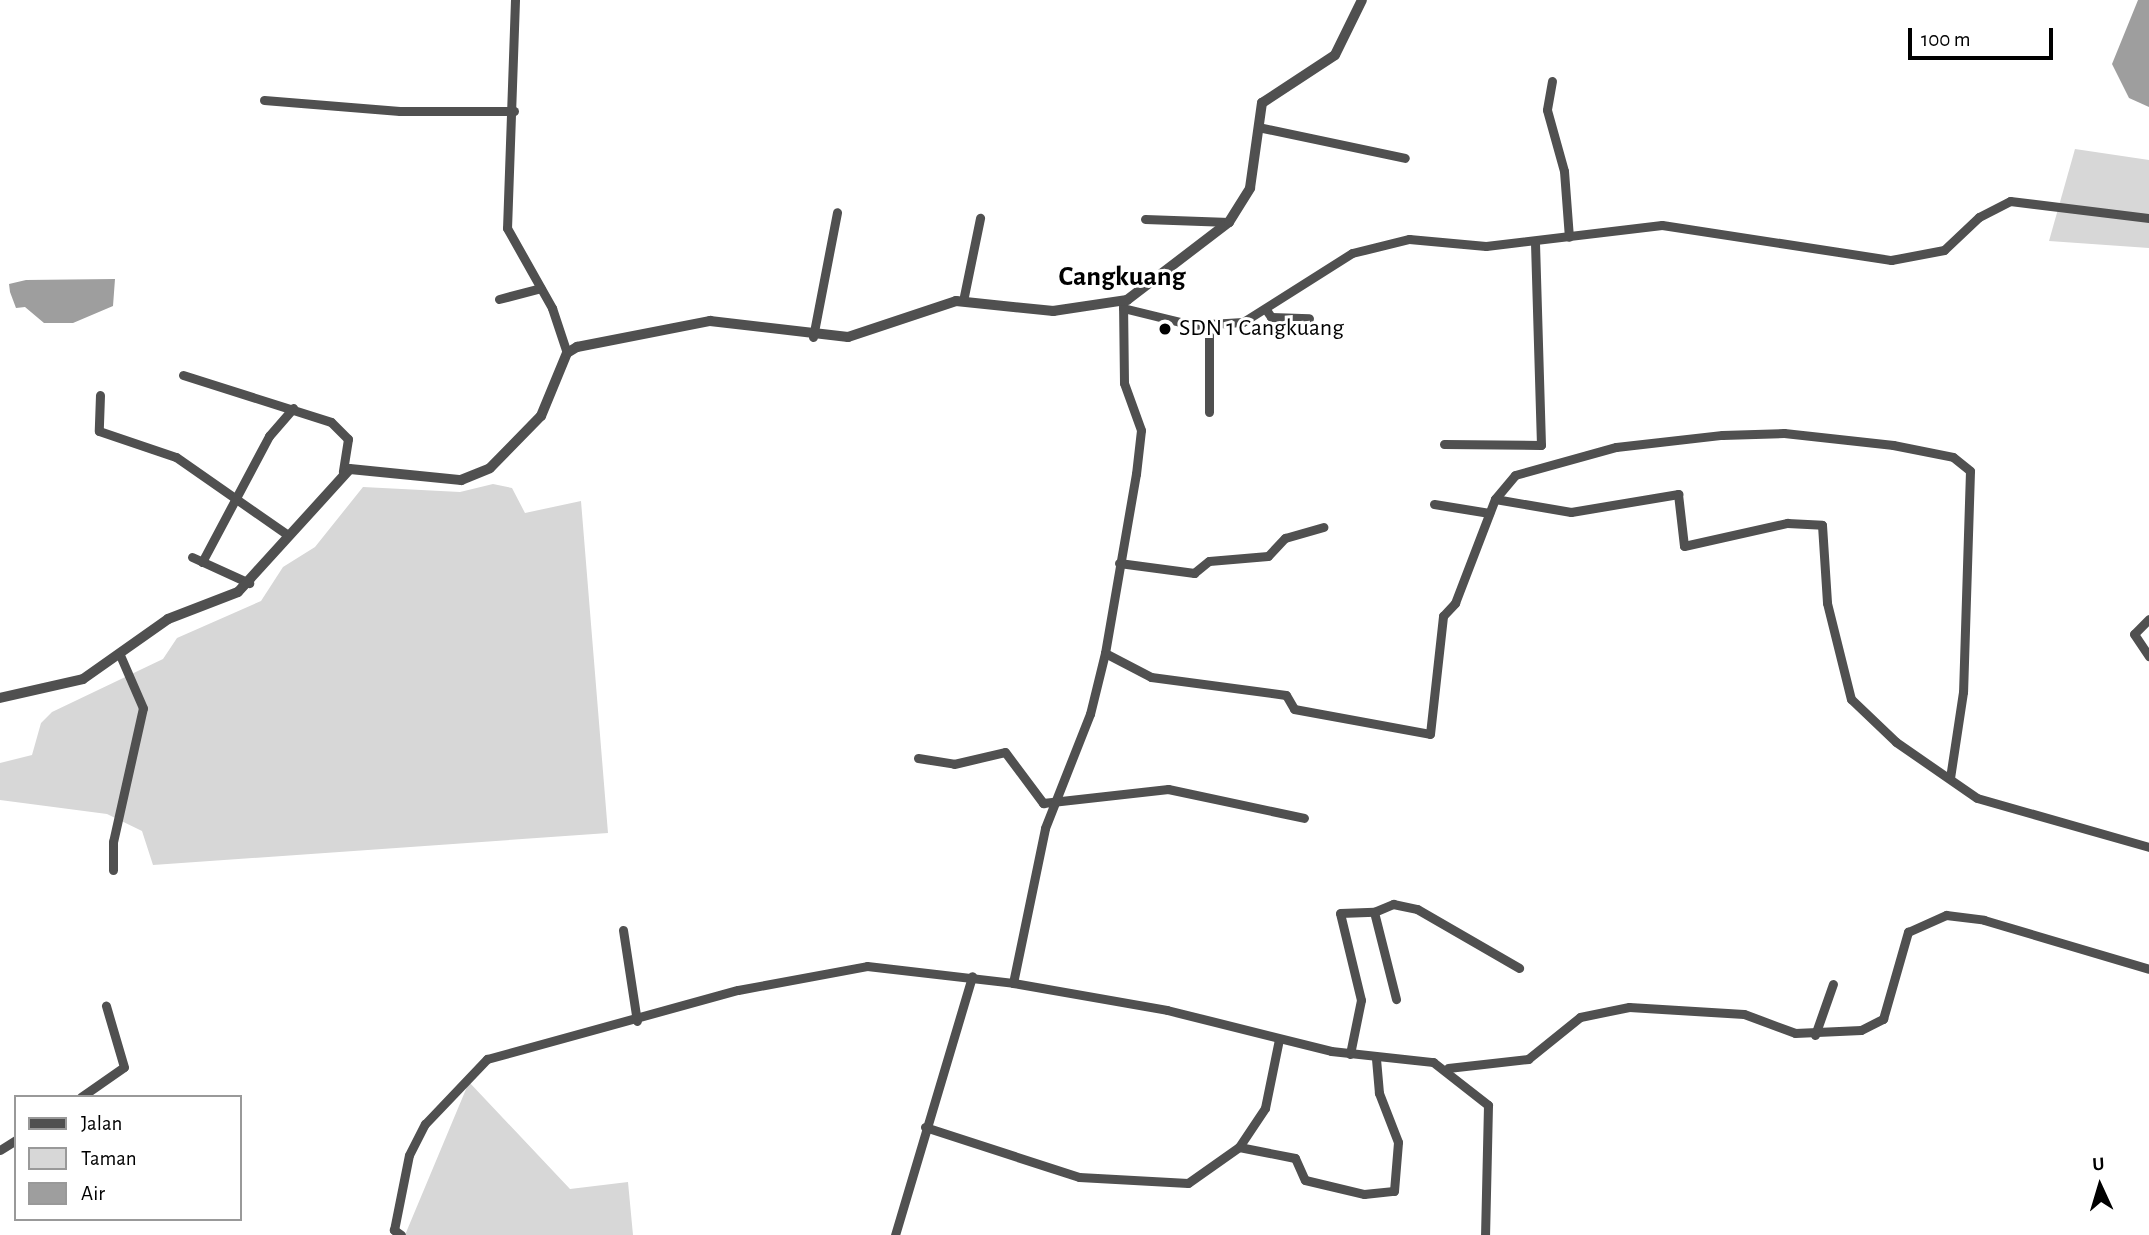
<!DOCTYPE html>
<html>
<head>
<meta charset="utf-8">
<style>
  body { margin:0 }
  #map { position:relative; width:2149px; height:1235px; overflow:hidden; background:#fff; font-family:"Alegreya Sans",sans-serif }
  div>[style] { position:absolute }
  .green>* { inset:0; background:#d7d7d7 }
  .water>* { inset:0; background:#9e9e9e }
  .minor>* { height:9px; margin:-4.5px; padding:0 4.5px; transform-origin:4.5px; border-radius:4.5px; background:#505050 }
  .tertiary>* { height:10px; margin:-5px; padding:0 5px; transform-origin:5px; border-radius:5px; background:#505050 }
  .dots>* { width:19px; height:19px; translate:-50% -50%; box-sizing:border-box; border:4px solid #fff; border-radius:50% }
  span { translate:-50% -50%; white-space:nowrap; text-align:center; line-height:1.15; -webkit-text-stroke:6px #fff; paint-order:stroke }
  .poi-label { font-size:24px; color:#000 }
  .left { translate:0 -50%; text-align:left }
  .quarter-label { font-size:28px; color:#000; font-weight:700 }
  .legend { position:absolute; left:14px; top:1095px; width:228px; height:126px; box-sizing:border-box; background:#fff; border:2px solid #999; margin:0; padding:9px 12px; list-style:none; font-size:21px; color:#000 }
  .legend li { display:flex; align-items:center; gap:14px; height:35px }
  .legend b { width:35px; border:2px solid #999 }
  .north { position:absolute; left:2065px; top:1151px; width:70px; height:70px; -webkit-text-stroke:5px #fff; paint-order:stroke; rotate:356deg; font-size:19px; font-weight:700; line-height:28px; text-align:center; color:#000 }
  .north::after { content:''; display:block; margin:auto; width:24px; height:32px; background:#000; clip-path:polygon(50% 0,100% 100%,50% 72%,0 100%) }
  .scale { position:absolute; left:1908px; top:28px; width:145px; height:32px; box-sizing:border-box; border:4px solid #000; border-top:0; padding-left:9px; font-size:21px; line-height:24px; white-space:nowrap; color:#000; -webkit-text-stroke:5px #fff; paint-order:stroke }
</style>
</head>
<body>
<div id="map">
  <div class="green">
    <i style="clip-path:polygon(2075px 149px,2149px 160px,2149px 248px,2049px 241px)"></i>
    <i style="clip-path:polygon(493px 484px,512px 488px,525px 513px,581px 501px,608px 833px,153px 865px,142px 831px,107px 814px,0 800px,0 763px,32px 755px,41px 723px,52px 712px,163px 659px,177px 638px,261px 601px,283px 567px,315px 547px,363px 487px,460px 492px)"></i>
    <i style="clip-path:polygon(469px 1082px,570px 1189px,628px 1182px,633px 1235px,405px 1235px)"></i>
  </div>
  <div class="water">
    <i style="clip-path:polygon(2138px 0,2149px 0,2149px 107px,2129px 98px,2112px 64px)"></i>
    <i style="clip-path:polygon(115px 279px,113px 306px,73px 323px,44px 323px,25px 307px,16px 308px,10px 292px,9px 284px,26px 280px)"></i>
  </div>
  <div class="minor">
    <i style="left:515px;top:0;width:228px;rotate:92deg"></i>
    <i style="left:507px;top:228px;width:92px;rotate:60.6deg"></i>
    <i style="left:552px;top:308px;width:47px;rotate:71.6deg"></i>
    <i style="left:1552px;top:81px;width:29px;rotate:100deg"></i>
    <i style="left:1547px;top:110px;width:63px;rotate:74.4deg"></i>
    <i style="left:1564px;top:171px;width:66px;rotate:85.7deg"></i>
    <i style="left:264px;top:100px;width:136px;rotate:4.6deg"></i>
    <i style="left:400px;top:111px;width:114px"></i>
    <i style="left:1258px;top:127px;width:150px;rotate:11.9deg"></i>
    <i style="left:1145px;top:219px;width:84px;rotate:2deg"></i>
    <i style="left:499px;top:299px;width:43px;rotate:-14.7deg"></i>
    <i style="left:963px;top:301px;width:85px;rotate:-78.4deg"></i>
    <i style="left:1123px;top:308px;width:72px;rotate:13.7deg"></i>
    <i style="left:1193px;top:325px;width:50px;rotate:-3.4deg"></i>
    <i style="left:1243px;top:322px;width:129px;rotate:-32.3deg"></i>
    <i style="left:1352px;top:253px;width:59px;rotate:-13.8deg"></i>
    <i style="left:1409px;top:239px;width:77px;rotate:5.2deg"></i>
    <i style="left:1486px;top:246px;width:177px;rotate:-6.8deg"></i>
    <i style="left:1662px;top:225px;width:232px;rotate:8.7deg"></i>
    <i style="left:1891px;top:260px;width:54px;rotate:-10.7deg"></i>
    <i style="left:1944px;top:250px;width:48px;rotate:-43.3deg"></i>
    <i style="left:1979px;top:217px;width:35px;rotate:-27deg"></i>
    <i style="left:2010px;top:201px;width:140px;rotate:7deg"></i>
    <i style="left:1267px;top:311px;width:7px;rotate:56deg"></i>
    <i style="left:1271px;top:317px;width:38px;rotate:2deg"></i>
    <i style="left:813px;top:337px;width:127px;rotate:-79.1deg"></i>
    <i style="left:183px;top:375px;width:155px;rotate:17.6deg"></i>
    <i style="left:331px;top:422px;width:24px;rotate:45deg"></i>
    <i style="left:348px;top:439px;width:33px;rotate:99deg"></i>
    <i style="left:100px;top:395px;width:36px;rotate:92deg"></i>
    <i style="left:99px;top:431px;width:81px;rotate:18.7deg"></i>
    <i style="left:176px;top:457px;width:136px;rotate:34.9deg"></i>
    <i style="left:1209px;top:412px;width:88px;rotate:-90deg"></i>
    <i style="left:1444px;top:444px;width:97px;rotate:0.6deg"></i>
    <i style="left:1541px;top:445px;width:204px;rotate:-91.7deg"></i>
    <i style="left:1495px;top:499px;width:77px;rotate:9.7deg"></i>
    <i style="left:1571px;top:512px;width:109px;rotate:-9.5deg"></i>
    <i style="left:1678px;top:494px;width:52px;rotate:83.4deg"></i>
    <i style="left:1684px;top:546px;width:106px;rotate:-12.6deg"></i>
    <i style="left:1787px;top:523px;width:35px;rotate:3deg"></i>
    <i style="left:1822px;top:525px;width:78px;rotate:86.3deg"></i>
    <i style="left:1827px;top:603px;width:99px;rotate:76deg"></i>
    <i style="left:1851px;top:699px;width:62px;rotate:43.7deg"></i>
    <i style="left:1896px;top:742px;width:98px;rotate:34.7deg"></i>
    <i style="left:1977px;top:798px;width:179px;rotate:15.9deg"></i>
    <i style="left:1434px;top:504px;width:56px;rotate:9.3deg"></i>
    <i style="left:192px;top:557px;width:63px;rotate:24.5deg"></i>
    <i style="left:202px;top:562px;width:143px;rotate:-62deg"></i>
    <i style="left:269px;top:436px;width:37px;rotate:-49deg"></i>
    <i style="left:1119px;top:563px;width:76px;rotate:7.6deg"></i>
    <i style="left:1194px;top:573px;width:19px;rotate:-39deg"></i>
    <i style="left:1209px;top:561px;width:59px;rotate:-4.8deg"></i>
    <i style="left:1268px;top:556px;width:25px;rotate:-47deg"></i>
    <i style="left:1285px;top:538px;width:40px;rotate:-16deg"></i>
    <i style="left:2149px;top:619px;width:21px;rotate:135deg"></i>
    <i style="left:2134px;top:634px;width:27px;rotate:56deg"></i>
    <i style="left:1105px;top:653px;width:52px;rotate:27.6deg"></i>
    <i style="left:1151px;top:677px;width:136px;rotate:7.6deg"></i>
    <i style="left:1286px;top:695px;width:16px;rotate:60deg"></i>
    <i style="left:1294px;top:709px;width:138px;rotate:10.4deg"></i>
    <i style="left:1430px;top:734px;width:119px;rotate:-83.7deg"></i>
    <i style="left:1443px;top:616px;width:18px;rotate:-47deg"></i>
    <i style="left:1455px;top:603px;width:111px;rotate:-69deg"></i>
    <i style="left:1495px;top:499px;width:31px;rotate:-50deg"></i>
    <i style="left:1515px;top:475px;width:105px;rotate:-15.5deg"></i>
    <i style="left:1616px;top:447px;width:107px;rotate:-6.5deg"></i>
    <i style="left:1722px;top:435px;width:62px;rotate:-1.8deg"></i>
    <i style="left:1784px;top:433px;width:110px;rotate:6.3deg"></i>
    <i style="left:1893px;top:445px;width:61px;rotate:11.3deg"></i>
    <i style="left:1953px;top:457px;width:22px;rotate:39deg"></i>
    <i style="left:1970px;top:471px;width:221px;rotate:91.8deg"></i>
    <i style="left:1963px;top:692px;width:87px;rotate:98.6deg"></i>
    <i style="left:918px;top:758px;width:36px;rotate:9deg"></i>
    <i style="left:954px;top:764px;width:52px;rotate:-13.2deg"></i>
    <i style="left:1005px;top:752px;width:64px;rotate:53.3deg"></i>
    <i style="left:1043px;top:803px;width:126px;rotate:-6.4deg"></i>
    <i style="left:1168px;top:789px;width:139px;rotate:12deg"></i>
    <i style="left:113px;top:870px;width:28px;rotate:-90deg"></i>
    <i style="left:113px;top:842px;width:137px;rotate:-77.4deg"></i>
    <i style="left:143px;top:708px;width:58px;rotate:-113.5deg"></i>
    <i style="left:1374px;top:912px;width:21px;rotate:-23deg"></i>
    <i style="left:1393px;top:904px;width:25px;rotate:12deg"></i>
    <i style="left:1417px;top:909px;width:118px;rotate:30deg"></i>
    <i style="left:623px;top:930px;width:92px;rotate:81.3deg"></i>
    <i style="left:1013px;top:983px;width:158px;rotate:-78.3deg"></i>
    <i style="left:1045px;top:828px;width:123px;rotate:-68.5deg"></i>
    <i style="left:1090px;top:714px;width:63px;rotate:-76.2deg"></i>
    <i style="left:1105px;top:653px;width:182px;rotate:-80.2deg"></i>
    <i style="left:1136px;top:474px;width:44px;rotate:-83.5deg"></i>
    <i style="left:1141px;top:430px;width:50px;rotate:-109.9deg"></i>
    <i style="left:1124px;top:383px;width:78px;rotate:-90.7deg"></i>
    <i style="left:1815px;top:1035px;width:54px;rotate:-70.6deg"></i>
    <i style="left:1350px;top:1054px;width:55px;rotate:-78.5deg"></i>
    <i style="left:1361px;top:1000px;width:89px;rotate:-103.6deg"></i>
    <i style="left:1340px;top:913px;width:34px;rotate:-2deg"></i>
    <i style="left:1374px;top:912px;width:90px;rotate:75.8deg"></i>
    <i style="left:1448px;top:1068px;width:81px;rotate:-6.4deg"></i>
    <i style="left:1528px;top:1059px;width:67px;rotate:-38.9deg"></i>
    <i style="left:1580px;top:1017px;width:50px;rotate:-11.5deg"></i>
    <i style="left:1629px;top:1007px;width:115px;rotate:3.5deg"></i>
    <i style="left:1744px;top:1014px;width:54px;rotate:20.4deg"></i>
    <i style="left:1795px;top:1033px;width:66px;rotate:-2.6deg"></i>
    <i style="left:1861px;top:1030px;width:25px;rotate:-27deg"></i>
    <i style="left:1883px;top:1019px;width:91px;rotate:-74deg"></i>
    <i style="left:1908px;top:932px;width:42px;rotate:-24.1deg"></i>
    <i style="left:1946px;top:915px;width:38px;rotate:7deg"></i>
    <i style="left:1984px;top:920px;width:172px;rotate:16.5deg"></i>
    <i style="left:81px;top:1097px;width:52px;rotate:-34.9deg"></i>
    <i style="left:124px;top:1067px;width:64px;rotate:-106.4deg"></i>
    <i style="left:925px;top:1127px;width:162px;rotate:18deg"></i>
    <i style="left:1079px;top:1177px;width:109px;rotate:3.2deg"></i>
    <i style="left:1188px;top:1183px;width:62px;rotate:-35.2deg"></i>
    <i style="left:1239px;top:1147px;width:47px;rotate:-56.3deg"></i>
    <i style="left:1265px;top:1108px;width:70px;rotate:-78.5deg"></i>
    <i style="left:1239px;top:1147px;width:57px;rotate:11.1deg"></i>
    <i style="left:1295px;top:1158px;width:24px;rotate:66deg"></i>
    <i style="left:1305px;top:1180px;width:61px;rotate:13.3deg"></i>
    <i style="left:1364px;top:1194px;width:30px;rotate:-6deg"></i>
    <i style="left:1394px;top:1191px;width:49px;rotate:-85.3deg"></i>
    <i style="left:1398px;top:1142px;width:53px;rotate:-111.2deg"></i>
    <i style="left:1379px;top:1093px;width:36px;rotate:-95deg"></i>
    <i style="left:0;top:1150px;width:19px;rotate:-32deg"></i>
    <i style="left:401px;top:1235px;width:9px;rotate:-144deg"></i>
    <i style="left:394px;top:1230px;width:76px;rotate:-78.7deg"></i>
    <i style="left:409px;top:1155px;width:35px;rotate:-63deg"></i>
    <i style="left:425px;top:1124px;width:90px;rotate:-46.4deg"></i>
    <i style="left:487px;top:1059px;width:260px;rotate:-15.4deg"></i>
    <i style="left:738px;top:990px;width:131px;rotate:-10.5deg"></i>
    <i style="left:867px;top:966px;width:147px;rotate:6.6deg"></i>
    <i style="left:1013px;top:983px;width:156px;rotate:9.9deg"></i>
    <i style="left:1167px;top:1010px;width:169px;rotate:14deg"></i>
    <i style="left:1331px;top:1051px;width:103px;rotate:6.2deg"></i>
    <i style="left:1433px;top:1062px;width:70px;rotate:38deg"></i>
    <i style="left:1488px;top:1105px;width:130px;rotate:91.3deg"></i>
    <i style="left:895px;top:1235px;width:270px;rotate:-73.4deg"></i>
  </div>
  <div class="tertiary">
    <i style="left:0;top:698px;width:85px;rotate:-12.9deg"></i>
    <i style="left:83px;top:679px;width:104px;rotate:-35.2deg"></i>
    <i style="left:168px;top:619px;width:75px;rotate:-21.1deg"></i>
    <i style="left:238px;top:592px;width:166px;rotate:-47.7deg"></i>
    <i style="left:350px;top:469px;width:112px;rotate:5.7deg"></i>
    <i style="left:461px;top:480px;width:31px;rotate:-22deg"></i>
    <i style="left:490px;top:468px;width:73px;rotate:-45.6deg"></i>
    <i style="left:541px;top:416px;width:68px;rotate:-67.6deg"></i>
    <i style="left:567px;top:353px;width:12px;rotate:-31deg"></i>
    <i style="left:577px;top:347px;width:136px;rotate:-11.1deg"></i>
    <i style="left:710px;top:321px;width:139px;rotate:6.6deg"></i>
    <i style="left:848px;top:337px;width:114px;rotate:-18.4deg"></i>
    <i style="left:956px;top:301px;width:98px;rotate:5.9deg"></i>
    <i style="left:1053px;top:311px;width:75px;rotate:-8.5deg"></i>
    <i style="left:1127px;top:300px;width:128px;rotate:-37.4deg"></i>
    <i style="left:1229px;top:222px;width:40px;rotate:-58deg"></i>
    <i style="left:1250px;top:188px;width:86px;rotate:-82deg"></i>
    <i style="left:1262px;top:103px;width:87px;rotate:-33.3deg"></i>
    <i style="left:1335px;top:55px;width:61px;rotate:-63.9deg"></i>
  </div>
  <div class="dots">
    <i style="left:1165px;top:329px;background:#000"></i>
  </div>
  <div class="poi-label">
    <span class="left" style="left:1179px;top:329px">SDN 1 Cangkuang</span>
  </div>
  <div class="quarter-label">
    <span style="left:1122px;top:277px">Cangkuang</span>
  </div>
  <ul class="legend">
  <li><b style="height:9px;background:#505050"></b>Jalan</li>
  <li><b style="height:19px;background:#d7d7d7"></b>Taman</li>
  <li><b style="height:19px;background:#9e9e9e"></b>Air</li>
  </ul>
  <div class="north">U</div>
  <div class="scale">100 m</div>
</div>
</body>
</html>
